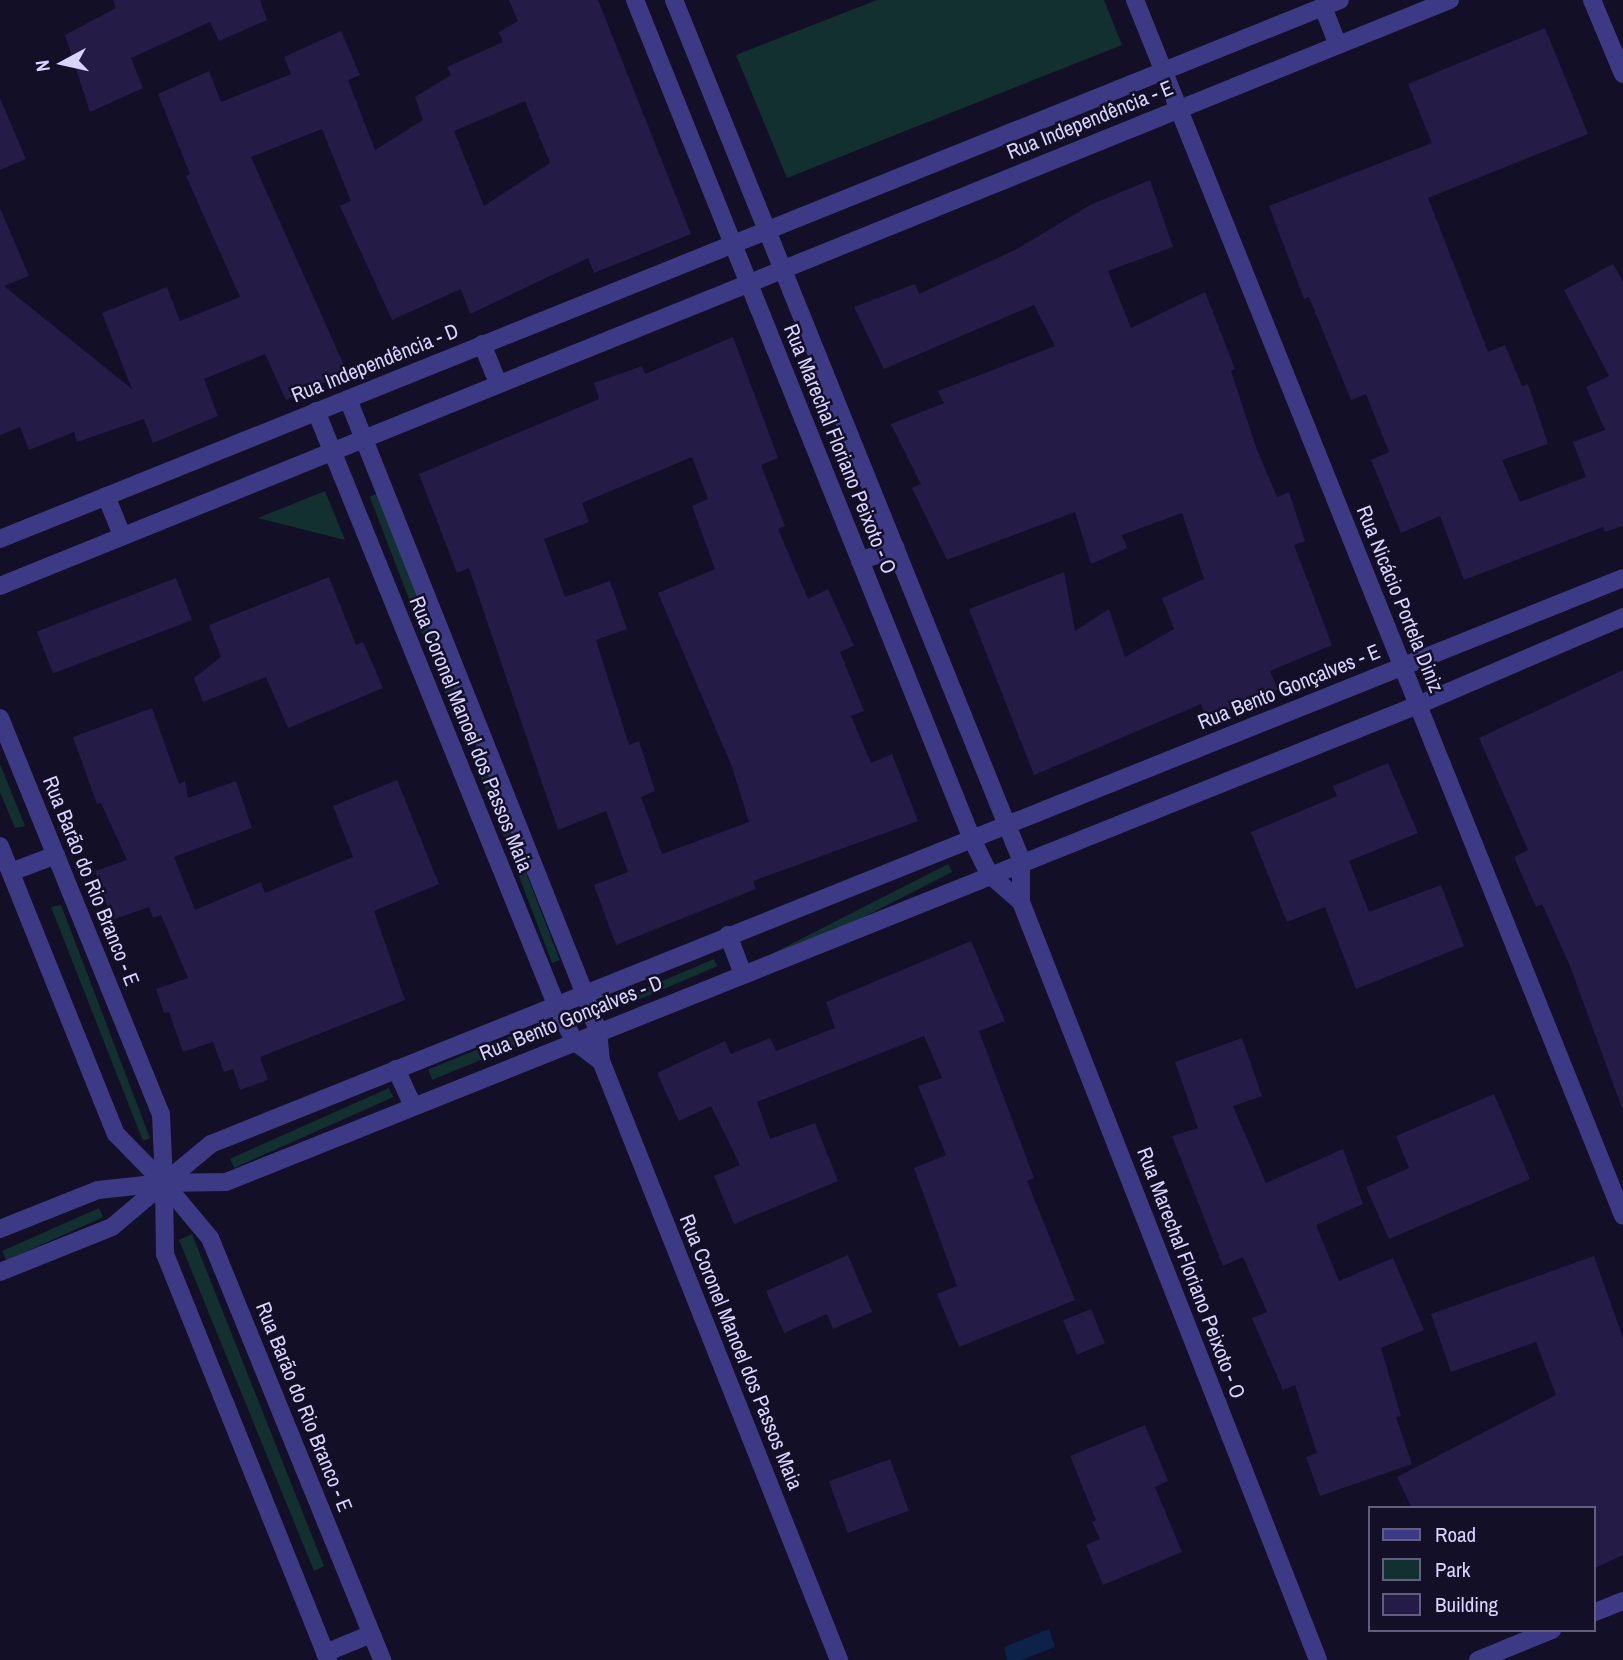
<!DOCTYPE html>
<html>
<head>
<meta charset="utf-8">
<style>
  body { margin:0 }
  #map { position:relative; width:1623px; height:1660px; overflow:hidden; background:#130f26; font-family:"Archivo Narrow",sans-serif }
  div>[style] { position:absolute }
  .green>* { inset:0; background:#12302f; transform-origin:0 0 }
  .water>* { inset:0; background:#0c2248 }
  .building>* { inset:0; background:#241b47; transform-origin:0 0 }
  .minor>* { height:18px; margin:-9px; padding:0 9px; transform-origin:9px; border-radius:9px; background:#3d3a85 }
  span { translate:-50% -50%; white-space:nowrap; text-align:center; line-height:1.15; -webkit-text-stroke:5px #130f26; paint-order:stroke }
  .street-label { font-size:21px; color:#d9d4ff }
  .legend { position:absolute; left:1368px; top:1506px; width:228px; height:126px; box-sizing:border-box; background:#130f26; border:2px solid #625e7d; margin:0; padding:9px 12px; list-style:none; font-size:21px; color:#d9d4ff }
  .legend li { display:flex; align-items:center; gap:14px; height:35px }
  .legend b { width:35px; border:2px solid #625e7d }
  .north { position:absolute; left:28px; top:28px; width:70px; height:70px; -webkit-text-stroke:5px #130f26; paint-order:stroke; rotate:262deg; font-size:19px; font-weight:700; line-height:28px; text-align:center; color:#d9d4ff }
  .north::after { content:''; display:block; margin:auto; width:24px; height:32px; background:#d9d4ff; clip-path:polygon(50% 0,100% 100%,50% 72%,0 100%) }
</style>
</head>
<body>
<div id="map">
  <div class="green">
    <i style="clip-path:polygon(877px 0,1104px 0,1122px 45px,787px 178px,736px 55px)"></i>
    <i style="clip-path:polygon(325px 491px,345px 540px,258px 518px)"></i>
    <i style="left:379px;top:493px;width:215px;height:10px;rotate:69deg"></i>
    <i style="left:479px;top:750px;width:225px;height:8px;rotate:69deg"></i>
    <i style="clip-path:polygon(0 764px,25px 826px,15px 828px,0 792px)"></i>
    <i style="left:948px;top:864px;width:9px;height:197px;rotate:63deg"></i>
    <i style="clip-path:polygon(61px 905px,150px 1138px,143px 1141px,51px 907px)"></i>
    <i style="left:714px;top:959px;width:8px;height:88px;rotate:67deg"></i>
    <i style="left:531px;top:1028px;width:11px;height:111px;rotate:68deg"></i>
    <i style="left:389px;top:1088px;width:10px;height:174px;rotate:66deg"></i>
    <i style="left:99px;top:1208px;width:10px;height:106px;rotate:66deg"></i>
    <i style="clip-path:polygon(192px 1234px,324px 1566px,314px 1571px,179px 1240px)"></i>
  </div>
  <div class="water">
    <i style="clip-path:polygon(1049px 1629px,1055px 1647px,1022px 1660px,1007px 1660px,1004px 1647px)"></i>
  </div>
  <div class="building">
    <i style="clip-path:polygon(113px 0,260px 0,267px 20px,219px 41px,210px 22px,131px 58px,143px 88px,90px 112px,65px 35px,116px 8px)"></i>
    <i style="clip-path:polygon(evenodd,509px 0,598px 0,691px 234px,594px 273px,588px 258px,470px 314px,461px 289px,392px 320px,340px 206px,351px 201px,322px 129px,251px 157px,347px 372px,286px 400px,265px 354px,204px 379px,218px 416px,153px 443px,144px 419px,77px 442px,74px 432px,29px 450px,20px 427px,0 435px,0 208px,29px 276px,4px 286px,132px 389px,102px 313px,167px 287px,180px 321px,240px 297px,186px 176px,190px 174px,158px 94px,209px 71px,221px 102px,291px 74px,284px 57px,341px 31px,360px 75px,348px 80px,375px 150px,423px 120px,415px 97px,451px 75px,447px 67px,503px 42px,499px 32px,518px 21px,509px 0,525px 101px,550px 163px,484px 206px,454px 131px,525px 101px)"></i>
    <i style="clip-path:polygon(1545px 28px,1588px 134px,1428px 198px,1488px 352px,1505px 345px,1522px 386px,1528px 384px,1548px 444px,1502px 460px,1520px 502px,1586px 477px,1573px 442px,1605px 430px,1586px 387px,1609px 376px,1564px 290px,1613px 264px,1623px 282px,1623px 526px,1605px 532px,1603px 527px,1464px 580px,1440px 516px,1401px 533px,1371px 460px,1389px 452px,1366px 394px,1351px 400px,1309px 297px,1304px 299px,1269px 206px,1432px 143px,1408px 84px)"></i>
    <i style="clip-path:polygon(0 98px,26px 159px,0 170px)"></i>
    <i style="clip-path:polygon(1150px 180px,1173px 247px,1108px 271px,1131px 328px,1205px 292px,1235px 369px,1231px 371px,1256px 447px,1277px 497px,1289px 492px,1305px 541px,1294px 545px,1332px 645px,1270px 671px,1278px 690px,1206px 718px,1201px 704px,1034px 775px,969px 609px,1064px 572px,1075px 631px,1109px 609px,1125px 657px,1174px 629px,1162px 598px,1204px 579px,1182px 513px,1122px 535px,1127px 548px,1091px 564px,1075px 512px,947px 560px,912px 488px,921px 484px,891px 424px,944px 403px,938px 391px,1055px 346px,1034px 305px,884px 369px,854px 307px,915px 284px,919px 294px,1017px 249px,1090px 205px)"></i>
    <i style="clip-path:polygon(evenodd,733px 337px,778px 458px,761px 465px,785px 526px,778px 529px,808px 599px,828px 589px,854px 646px,840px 652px,864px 711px,851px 716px,871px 763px,892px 754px,918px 821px,753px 881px,756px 889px,616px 945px,594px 885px,628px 872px,606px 811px,558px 830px,469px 568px,457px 573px,419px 474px,599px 399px,594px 383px,642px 366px,645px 374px,733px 337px,692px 457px,708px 499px,692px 506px,715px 569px,658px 593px,732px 767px,749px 822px,662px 854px,641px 797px,655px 791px,639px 741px,629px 745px,596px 640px,627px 629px,610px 581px,565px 597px,544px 539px,589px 522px,582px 503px,692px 457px)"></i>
    <i style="clip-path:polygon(329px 577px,356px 645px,363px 642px,383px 688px,288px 728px,266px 677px,203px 702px,194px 678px,221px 657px,209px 625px)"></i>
    <i style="left:176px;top:578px;width:45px;height:149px;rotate:69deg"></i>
    <i style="clip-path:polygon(1623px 670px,1623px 1108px,1622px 1108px,1570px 966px,1542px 904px,1536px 907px,1514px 857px,1528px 850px,1479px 738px)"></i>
    <i style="clip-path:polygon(152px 708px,179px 784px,185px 781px,188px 798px,236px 781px,252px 828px,174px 857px,195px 910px,261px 882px,265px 893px,353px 857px,333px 806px,397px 780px,439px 884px,374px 911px,405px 1000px,260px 1057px,268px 1080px,240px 1090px,233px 1069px,224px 1072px,213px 1042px,183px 1052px,169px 1012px,164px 1013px,156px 989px,188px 978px,161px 915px,153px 918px,149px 907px,112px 920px,95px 871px,127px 860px,101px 803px,97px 804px,73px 737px)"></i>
    <i style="clip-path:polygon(1388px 763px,1418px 833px,1349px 861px,1369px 912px,1441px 885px,1464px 946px,1356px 989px,1325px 907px,1287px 922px,1251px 832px,1337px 796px,1333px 786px)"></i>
    <i style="clip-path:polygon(971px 941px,1005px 1021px,979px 1031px,1034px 1178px,1027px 1181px,1075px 1300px,959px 1347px,937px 1294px,957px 1286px,914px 1168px,946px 1155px,918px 1086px,942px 1078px,924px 1036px,757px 1102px,770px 1139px,815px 1123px,838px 1181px,734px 1224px,714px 1176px,740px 1165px,711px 1106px,679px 1121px,657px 1073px,725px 1041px,731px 1054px,770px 1038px,776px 1051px,835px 1028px,826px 1002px)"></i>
    <i style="clip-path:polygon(1242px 1038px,1262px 1096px,1233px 1106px,1266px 1183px,1343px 1149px,1363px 1204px,1316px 1225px,1339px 1281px,1393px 1258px,1424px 1330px,1381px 1348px,1401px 1416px,1396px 1417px,1412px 1464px,1320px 1496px,1306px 1457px,1317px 1453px,1295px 1385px,1283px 1390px,1252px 1318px,1267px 1312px,1243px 1257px,1223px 1266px,1172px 1136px,1198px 1128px,1175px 1062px)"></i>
    <i style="clip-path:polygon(1494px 1094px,1530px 1179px,1389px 1239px,1366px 1187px,1409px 1168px,1396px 1136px)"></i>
    <i style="clip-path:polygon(848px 1255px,872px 1312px,833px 1329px,827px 1314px,784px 1333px,766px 1291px)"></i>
    <i style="clip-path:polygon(1594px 1256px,1623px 1338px,1623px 1555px,1593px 1569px,1593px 1508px,1412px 1508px,1397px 1477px,1556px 1395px,1536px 1342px,1451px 1372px,1431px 1314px)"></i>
    <i style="left:1091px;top:1309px;width:37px;height:30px;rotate:68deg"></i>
    <i style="clip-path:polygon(1145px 1425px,1168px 1481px,1155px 1487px,1182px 1552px,1103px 1585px,1086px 1545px,1100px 1539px,1092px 1522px,1096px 1520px,1070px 1456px)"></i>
    <i style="left:890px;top:1459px;width:55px;height:65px;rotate:70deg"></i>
  </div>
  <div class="minor">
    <i style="left:635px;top:0;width:904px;rotate:68.12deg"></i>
    <i style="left:972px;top:839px;width:39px;rotate:64deg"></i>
    <i style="left:989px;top:874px;width:43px;rotate:41.2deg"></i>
    <i style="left:674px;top:0;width:890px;rotate:68.02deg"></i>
    <i style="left:1007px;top:825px;width:38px;rotate:68deg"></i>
    <i style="left:1021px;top:860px;width:42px;rotate:90deg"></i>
    <i style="left:1021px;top:902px;width:814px;rotate:68.6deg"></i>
    <i style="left:1135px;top:0;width:1310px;rotate:68.13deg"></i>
    <i style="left:1592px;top:0;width:80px;rotate:67.3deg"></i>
    <i style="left:1323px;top:7px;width:41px;rotate:68.5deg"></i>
    <i style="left:482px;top:344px;width:42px;rotate:67.7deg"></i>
    <i style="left:348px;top:399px;width:638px;rotate:68.3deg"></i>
    <i style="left:584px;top:992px;width:42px;rotate:70.7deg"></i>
    <i style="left:598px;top:1032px;width:29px;rotate:84deg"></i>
    <i style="left:601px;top:1061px;width:645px;rotate:68.33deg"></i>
    <i style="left:316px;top:411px;width:640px;rotate:67.97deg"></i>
    <i style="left:556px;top:1004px;width:41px;rotate:64.1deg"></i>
    <i style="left:574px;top:1041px;width:34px;rotate:37deg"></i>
    <i style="left:106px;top:496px;width:42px;rotate:67.7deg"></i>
    <i style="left:0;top:539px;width:1444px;rotate:-21.91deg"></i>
    <i style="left:860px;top:561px;width:38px;rotate:-20deg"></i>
    <i style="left:0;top:586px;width:1564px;rotate:-22.01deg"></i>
    <i style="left:0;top:718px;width:427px;rotate:67.9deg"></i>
    <i style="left:161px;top:1114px;width:69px;rotate:87.5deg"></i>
    <i style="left:164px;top:1183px;width:72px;rotate:50.1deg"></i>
    <i style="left:210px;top:1238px;width:456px;rotate:67.8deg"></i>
    <i style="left:0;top:846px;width:310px;rotate:68.1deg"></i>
    <i style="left:116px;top:1134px;width:69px;rotate:45.6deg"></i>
    <i style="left:164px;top:1183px;width:71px;rotate:89.2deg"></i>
    <i style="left:165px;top:1254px;width:437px;rotate:68.1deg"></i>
    <i style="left:11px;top:872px;width:48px;rotate:-20.7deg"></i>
    <i style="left:728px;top:935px;width:42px;rotate:69deg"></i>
    <i style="left:396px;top:1069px;width:41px;rotate:65.3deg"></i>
    <i style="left:0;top:1229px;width:105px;rotate:-21.7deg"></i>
    <i style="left:98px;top:1190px;width:66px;rotate:-6.1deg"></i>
    <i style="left:164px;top:1183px;width:61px;rotate:-39.7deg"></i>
    <i style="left:211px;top:1144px;width:1521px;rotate:-21.84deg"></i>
    <i style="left:0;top:1272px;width:121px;rotate:-21.9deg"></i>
    <i style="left:112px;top:1227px;width:68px;rotate:-40.2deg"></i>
    <i style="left:164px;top:1183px;width:62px;rotate:-0.9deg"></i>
    <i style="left:226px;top:1182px;width:1284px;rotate:-21.81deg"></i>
    <i style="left:1418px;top:705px;width:223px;rotate:-23.2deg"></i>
    <i style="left:1593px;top:1613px;width:32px;rotate:-22deg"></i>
    <i style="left:325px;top:1653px;width:50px;rotate:-22.4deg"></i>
    <i style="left:1478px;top:1660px;width:80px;rotate:-22.1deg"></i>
  </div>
  <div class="street-label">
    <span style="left:1090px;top:120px;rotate:-22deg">Rua Independência - E</span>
    <span style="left:375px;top:363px;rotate:-22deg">Rua Independência - D</span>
    <span style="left:840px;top:449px;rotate:68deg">Rua Marechal Floriano Peixoto - O</span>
    <span style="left:1400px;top:599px;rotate:68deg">Rua Nicácio Portela Diniz</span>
    <span style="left:1289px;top:687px;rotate:-22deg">Rua Bento Gonçalves - E</span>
    <span style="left:471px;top:734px;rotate:68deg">Rua Coronel Manoel dos Passos Maia</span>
    <span style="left:91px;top:881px;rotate:68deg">Rua Barão do Rio Branco - E</span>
    <span style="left:571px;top:1018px;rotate:-22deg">Rua Bento Gonçalves - D</span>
    <span style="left:1191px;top:1273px;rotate:69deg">Rua Marechal Floriano Peixoto - O</span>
    <span style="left:741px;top:1352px;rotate:68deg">Rua Coronel Manoel dos Passos Maia</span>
    <span style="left:304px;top:1407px;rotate:68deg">Rua Barão do Rio Branco - E</span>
  </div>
  <ul class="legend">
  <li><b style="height:9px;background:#3d3a85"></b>Road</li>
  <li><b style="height:19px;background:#12302f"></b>Park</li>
  <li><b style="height:19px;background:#241b47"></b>Building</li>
  </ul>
  <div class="north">N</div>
</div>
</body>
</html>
